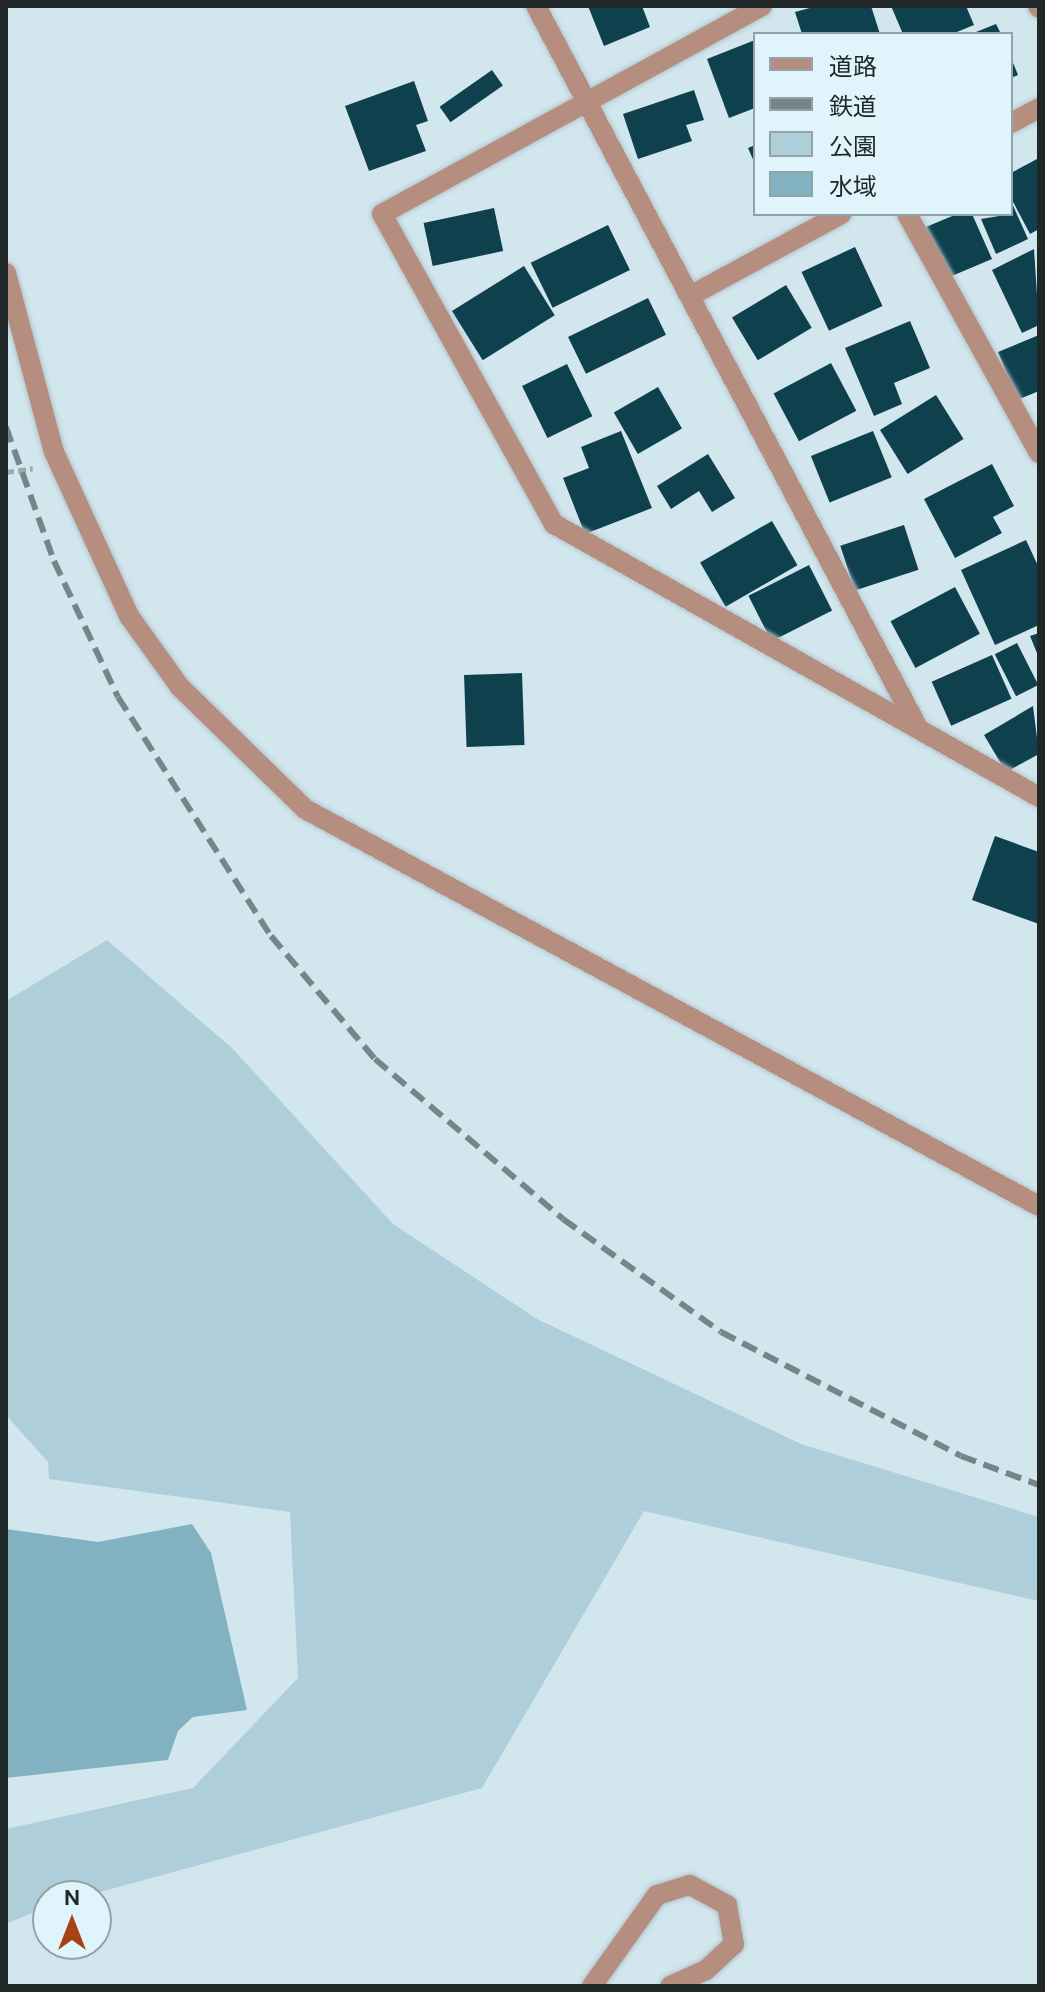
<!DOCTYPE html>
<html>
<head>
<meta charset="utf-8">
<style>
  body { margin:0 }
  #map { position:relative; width:1045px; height:1992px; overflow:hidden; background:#d2e6ee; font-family:"DM Sans","Noto Sans JP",sans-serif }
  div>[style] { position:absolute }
  .green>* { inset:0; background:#aeced9 }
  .water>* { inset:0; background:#82b2c2 }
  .building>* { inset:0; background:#0f404e; transform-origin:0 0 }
  .path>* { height:5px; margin-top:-2.5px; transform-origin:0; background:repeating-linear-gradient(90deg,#9babb2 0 8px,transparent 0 12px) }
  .roads { filter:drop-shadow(0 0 2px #b2c4cb) drop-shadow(0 0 2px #b2c4cb) }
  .minor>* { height:20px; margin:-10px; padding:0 10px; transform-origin:10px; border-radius:10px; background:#b58e80 }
  .tertiary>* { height:20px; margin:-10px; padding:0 10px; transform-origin:10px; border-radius:10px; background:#b58e80 }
  .rail>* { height:6px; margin-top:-3px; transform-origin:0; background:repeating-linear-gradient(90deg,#77858a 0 16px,transparent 0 24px) }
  span { translate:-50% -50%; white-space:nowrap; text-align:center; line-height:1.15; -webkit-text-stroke:8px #dff4fb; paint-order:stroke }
  .frame { position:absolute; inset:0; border:8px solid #1f2729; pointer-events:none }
  .legend { position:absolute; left:753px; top:32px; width:260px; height:184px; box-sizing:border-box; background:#dff4fb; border:2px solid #92a2a7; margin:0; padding:10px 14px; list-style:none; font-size:24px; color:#1f2729 }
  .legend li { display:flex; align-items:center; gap:16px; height:40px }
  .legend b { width:40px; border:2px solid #92a2a7 }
  .north { position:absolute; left:32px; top:1880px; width:80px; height:80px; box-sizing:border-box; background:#dff4fb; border:2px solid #92a2a7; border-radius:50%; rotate:0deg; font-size:22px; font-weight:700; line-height:32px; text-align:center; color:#1f2729 }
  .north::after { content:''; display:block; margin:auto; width:28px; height:36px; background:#a74214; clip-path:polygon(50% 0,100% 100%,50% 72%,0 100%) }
</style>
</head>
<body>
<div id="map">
  <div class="green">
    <i style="clip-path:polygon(107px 940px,233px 1049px,393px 1224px,537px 1319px,801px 1444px,1039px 1517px,1039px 1601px,644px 1511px,482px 1788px,85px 1896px,48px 1896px,48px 1906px,6px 1924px,6px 1829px,193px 1788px,298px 1678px,290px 1512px,49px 1479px,48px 1462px,6px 1415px,6px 1001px)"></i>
  </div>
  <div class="water">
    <i style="clip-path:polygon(192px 1524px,211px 1553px,247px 1710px,193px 1717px,178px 1731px,168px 1760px,6px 1778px,6px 1529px,98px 1542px)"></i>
  </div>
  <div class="building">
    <i style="clip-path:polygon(588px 6px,642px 6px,650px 27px,604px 46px)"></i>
    <i style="clip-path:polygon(817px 6px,871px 6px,880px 34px,802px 34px,795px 12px)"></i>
    <i style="clip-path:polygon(891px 6px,966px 6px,974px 25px,952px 34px,903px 34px)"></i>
    <i style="clip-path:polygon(996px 24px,1001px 34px,971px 34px)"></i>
    <i style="clip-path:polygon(755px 40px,755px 108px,729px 118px,707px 59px)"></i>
    <i style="clip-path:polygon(1011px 58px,1018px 75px,1011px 78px)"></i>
    <i style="left:492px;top:70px;width:19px;height:64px;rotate:55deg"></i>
    <i style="clip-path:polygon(414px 81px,428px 121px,416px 125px,426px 151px,369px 171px,345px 106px)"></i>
    <i style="clip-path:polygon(694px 90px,704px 120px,686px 125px,692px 141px,638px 159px,623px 114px)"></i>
    <i style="clip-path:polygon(755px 145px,755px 164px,748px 148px)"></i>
    <i style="clip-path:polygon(1037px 159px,1039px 229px,1030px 234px,1011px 198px,1011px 173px)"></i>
    <i style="clip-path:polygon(1011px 201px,1028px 239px,996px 254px,981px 219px,1011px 214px)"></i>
    <i style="left:494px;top:208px;width:44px;height:72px;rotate:78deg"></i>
    <i style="clip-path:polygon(957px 214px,972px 214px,992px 259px,947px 278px,926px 227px)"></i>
    <i style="left:608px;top:225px;width:50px;height:86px;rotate:64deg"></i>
    <i style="left:855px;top:247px;width:65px;height:59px;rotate:65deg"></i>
    <i style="clip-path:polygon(1034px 249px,1039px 325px,1022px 333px,992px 270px)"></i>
    <i style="left:524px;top:266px;width:58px;height:85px;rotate:58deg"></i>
    <i style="left:786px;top:285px;width:50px;height:63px;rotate:59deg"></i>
    <i style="left:648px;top:298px;width:41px;height:89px;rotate:64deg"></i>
    <i style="clip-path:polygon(910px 321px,930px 368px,894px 383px,902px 404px,874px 416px,845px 348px)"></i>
    <i style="clip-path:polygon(1039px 335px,1039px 391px,1017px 400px,998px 352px)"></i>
    <i style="left:831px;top:363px;width:54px;height:65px;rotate:62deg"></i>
    <i style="left:567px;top:364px;width:58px;height:50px;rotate:64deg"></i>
    <i style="left:658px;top:387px;width:48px;height:51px;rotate:60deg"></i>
    <i style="left:936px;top:395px;width:52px;height:66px;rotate:58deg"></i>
    <i style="clip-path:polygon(621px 431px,652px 508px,585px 534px,563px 478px,589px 468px,581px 447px)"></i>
    <i style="left:873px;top:431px;width:50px;height:67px;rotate:68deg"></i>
    <i style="clip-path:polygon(708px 454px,735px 498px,712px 512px,699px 491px,671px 509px,657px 486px)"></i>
    <i style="clip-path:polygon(992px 464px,1014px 506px,993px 517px,1002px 533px,955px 558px,924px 499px)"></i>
    <i style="left:772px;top:521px;width:51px;height:83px;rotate:60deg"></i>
    <i style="left:904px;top:525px;width:47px;height:67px;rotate:72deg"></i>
    <i style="clip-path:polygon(1026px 540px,1039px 568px,1039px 625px,995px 645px,961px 570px)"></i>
    <i style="left:809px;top:565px;width:51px;height:68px;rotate:63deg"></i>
    <i style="left:955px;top:587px;width:53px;height:73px;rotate:62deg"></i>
    <i style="clip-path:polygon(1039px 633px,1039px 658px,1030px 636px)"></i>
    <i style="left:1017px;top:643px;width:47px;height:25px;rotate:63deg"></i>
    <i style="left:992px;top:655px;width:48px;height:66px;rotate:66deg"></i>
    <i style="left:522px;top:673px;width:72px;height:58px;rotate:88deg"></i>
    <i style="clip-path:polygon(1033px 706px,1039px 754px,1006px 772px,984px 735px)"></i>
    <i style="clip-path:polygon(995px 836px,1039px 852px,1039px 924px,972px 900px)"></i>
  </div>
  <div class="path">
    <i style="left:6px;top:472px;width:27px;rotate:-8deg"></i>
  </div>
  <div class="roads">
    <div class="minor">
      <i style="left:536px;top:6px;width:815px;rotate:62.11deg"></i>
      <i style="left:762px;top:6px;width:433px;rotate:151.3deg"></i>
      <i style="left:382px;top:214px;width:355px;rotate:61deg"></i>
      <i style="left:554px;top:524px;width:557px;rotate:29.37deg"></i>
      <i style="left:1038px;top:6px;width:2px;rotate:63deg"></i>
      <i style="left:1011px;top:123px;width:32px;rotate:-28deg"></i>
      <i style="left:907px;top:214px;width:273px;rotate:61.1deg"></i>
      <i style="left:692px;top:295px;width:170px;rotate:-28.5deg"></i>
      <i style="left:592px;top:1986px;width:112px;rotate:-54.5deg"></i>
      <i style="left:657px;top:1895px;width:34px;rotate:-17deg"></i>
      <i style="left:690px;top:1885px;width:42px;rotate:28.4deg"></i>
      <i style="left:727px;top:1905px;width:40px;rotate:80deg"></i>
      <i style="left:734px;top:1944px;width:38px;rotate:137deg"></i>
      <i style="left:706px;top:1970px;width:39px;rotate:156deg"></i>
    </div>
    <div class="tertiary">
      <i style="left:6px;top:273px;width:185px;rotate:75deg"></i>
      <i style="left:54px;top:452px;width:180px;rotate:65.4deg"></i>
      <i style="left:129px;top:616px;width:87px;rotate:54.3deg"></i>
      <i style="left:180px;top:687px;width:175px;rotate:44.3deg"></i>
      <i style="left:305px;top:809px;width:834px;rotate:28.41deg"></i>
    </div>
  </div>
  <div class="rail">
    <i style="left:6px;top:427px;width:142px;rotate:70.3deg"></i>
    <i style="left:54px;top:561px;width:150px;rotate:64.8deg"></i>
    <i style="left:118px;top:697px;width:284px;rotate:57.4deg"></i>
    <i style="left:271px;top:936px;width:161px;rotate:49.8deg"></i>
    <i style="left:375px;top:1059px;width:247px;rotate:40.4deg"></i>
    <i style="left:563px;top:1219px;width:194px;rotate:35.6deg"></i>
    <i style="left:721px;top:1332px;width:270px;rotate:27.3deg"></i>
    <i style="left:961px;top:1456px;width:83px;rotate:20.4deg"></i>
  </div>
  <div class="frame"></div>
  <ul class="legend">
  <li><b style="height:10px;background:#b58e80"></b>道路</li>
  <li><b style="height:10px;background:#77858a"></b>鉄道</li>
  <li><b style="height:22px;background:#aeced9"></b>公園</li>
  <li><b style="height:22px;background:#82b2c2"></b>水域</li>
  </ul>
  <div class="north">N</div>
</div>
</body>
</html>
